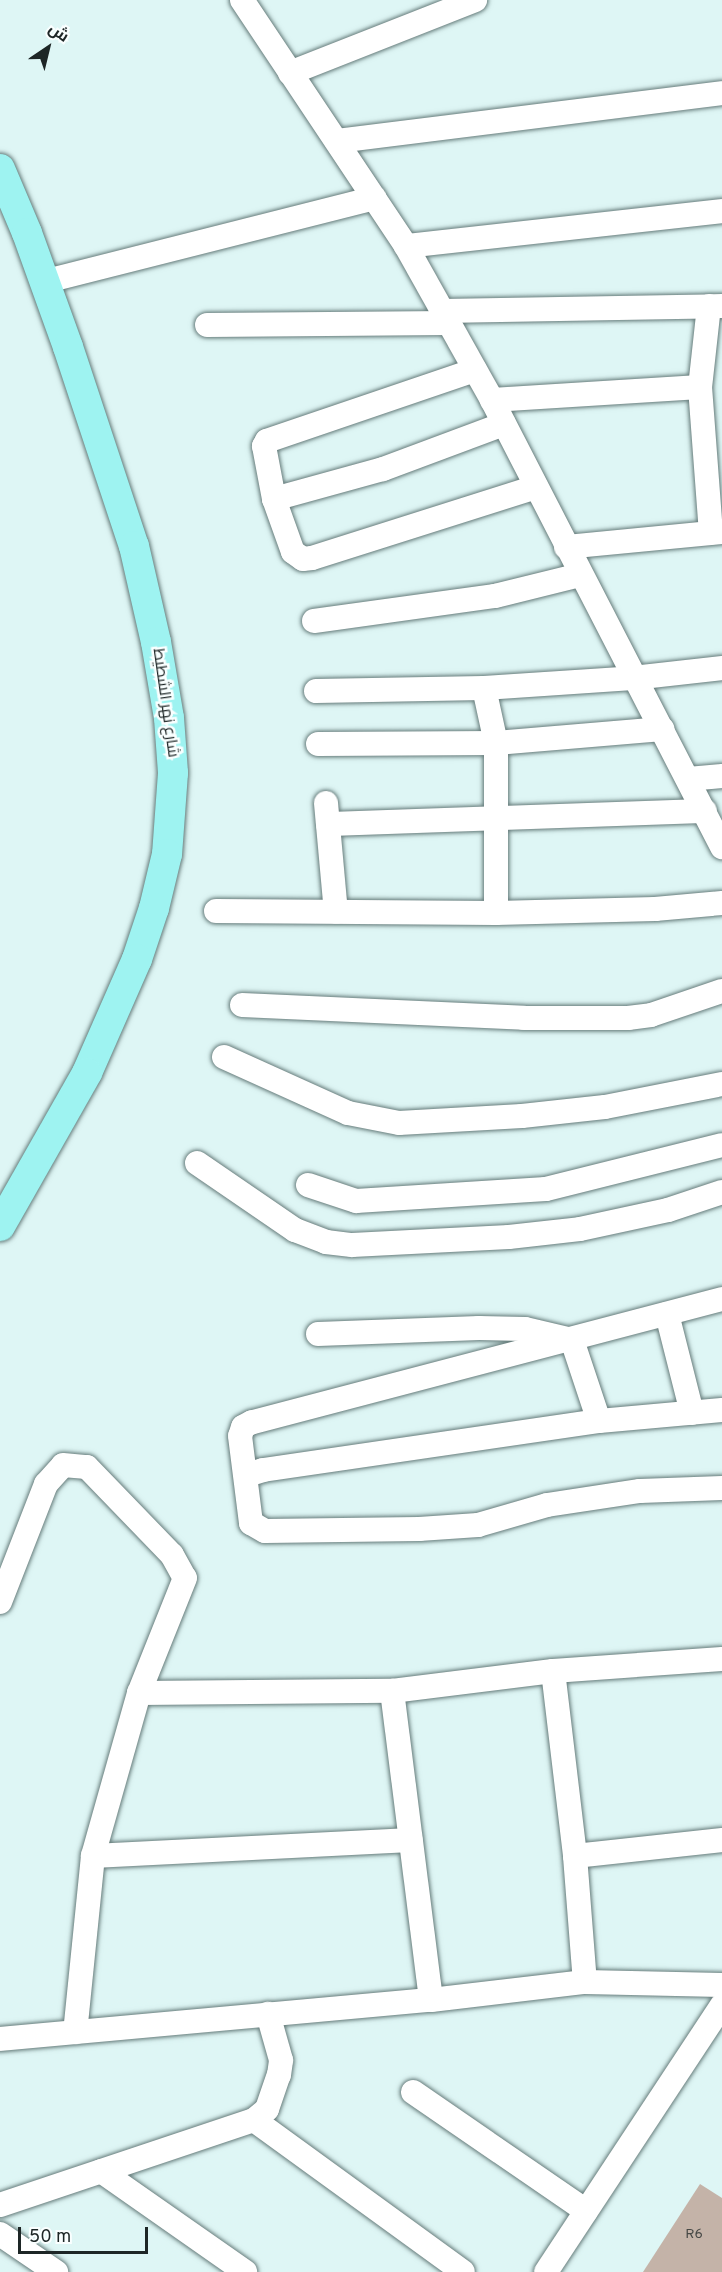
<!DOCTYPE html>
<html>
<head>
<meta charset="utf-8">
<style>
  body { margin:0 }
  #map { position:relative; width:722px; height:2272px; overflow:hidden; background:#def6f5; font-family:Overpass,Cairo,sans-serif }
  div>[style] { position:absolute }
  .building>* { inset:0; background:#c4b3a8 }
  .roads { filter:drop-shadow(0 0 2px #667c7b) drop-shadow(0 0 2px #667c7b) }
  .minor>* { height:24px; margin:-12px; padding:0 12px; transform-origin:12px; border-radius:12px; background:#fff }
  .major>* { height:30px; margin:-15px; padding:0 15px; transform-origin:15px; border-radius:15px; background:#9ef3f1 }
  span { translate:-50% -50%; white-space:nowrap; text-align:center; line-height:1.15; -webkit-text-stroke:5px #faffff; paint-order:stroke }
  .number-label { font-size:14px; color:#474946 }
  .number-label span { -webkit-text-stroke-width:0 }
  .street-label { font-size:16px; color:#1d2626 }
  .north { position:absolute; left:18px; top:18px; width:60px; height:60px; -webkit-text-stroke:4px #faffff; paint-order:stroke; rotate:35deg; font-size:16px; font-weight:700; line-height:24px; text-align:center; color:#1d2626 }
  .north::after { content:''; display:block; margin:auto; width:21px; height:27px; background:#1d2626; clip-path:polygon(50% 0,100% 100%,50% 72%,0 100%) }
  .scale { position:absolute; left:18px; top:2227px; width:130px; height:27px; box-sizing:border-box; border:3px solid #1d2626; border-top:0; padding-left:8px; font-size:18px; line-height:21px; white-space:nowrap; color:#1d2626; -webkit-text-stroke:4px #faffff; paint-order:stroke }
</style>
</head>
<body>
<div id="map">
  <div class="building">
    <i style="clip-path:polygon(700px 2184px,722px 2198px,722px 2272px,643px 2272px)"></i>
  </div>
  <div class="roads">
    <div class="minor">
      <i style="left:242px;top:0;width:296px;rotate:56.3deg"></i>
      <i style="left:406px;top:246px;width:176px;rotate:60.8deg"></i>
      <i style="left:492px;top:400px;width:503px;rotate:62.77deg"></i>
      <i style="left:290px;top:73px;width:199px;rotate:-21.5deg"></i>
      <i style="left:337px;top:141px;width:388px;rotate:-7.1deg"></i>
      <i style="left:406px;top:246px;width:318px;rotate:-6.3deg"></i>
      <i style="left:43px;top:282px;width:342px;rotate:-14.2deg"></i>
      <i style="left:709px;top:306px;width:81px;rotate:96.3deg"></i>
      <i style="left:700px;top:387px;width:146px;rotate:85.7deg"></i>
      <i style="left:442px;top:311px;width:280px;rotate:-1deg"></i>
      <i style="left:207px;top:325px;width:242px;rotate:-0.5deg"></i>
      <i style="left:475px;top:370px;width:220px;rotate:161.2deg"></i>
      <i style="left:267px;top:441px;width:6px;rotate:121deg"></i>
      <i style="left:264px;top:446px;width:54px;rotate:79.3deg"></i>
      <i style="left:274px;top:499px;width:56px;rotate:70.3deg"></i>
      <i style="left:293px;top:552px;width:12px;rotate:35deg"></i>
      <i style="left:303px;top:559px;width:9px;rotate:-6deg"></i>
      <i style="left:312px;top:558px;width:235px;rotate:-17.6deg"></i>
      <i style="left:492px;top:400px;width:208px;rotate:-3.6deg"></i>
      <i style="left:274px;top:499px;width:113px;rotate:-15.4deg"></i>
      <i style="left:383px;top:469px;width:129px;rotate:-20.4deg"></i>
      <i style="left:566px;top:547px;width:157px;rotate:-5.5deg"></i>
      <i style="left:314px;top:621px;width:183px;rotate:-7.9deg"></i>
      <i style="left:495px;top:596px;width:88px;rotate:-13.9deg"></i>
      <i style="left:484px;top:688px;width:56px;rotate:77.7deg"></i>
      <i style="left:496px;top:743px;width:170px;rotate:90deg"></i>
      <i style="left:316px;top:691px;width:168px;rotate:-1deg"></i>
      <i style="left:484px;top:688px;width:149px;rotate:-3.8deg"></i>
      <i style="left:633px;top:678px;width:90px;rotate:-6.4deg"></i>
      <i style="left:318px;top:744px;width:178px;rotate:-0.3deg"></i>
      <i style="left:496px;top:743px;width:167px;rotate:-4.8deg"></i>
      <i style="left:688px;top:779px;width:34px;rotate:-5deg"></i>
      <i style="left:326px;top:803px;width:109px;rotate:84.8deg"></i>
      <i style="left:328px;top:824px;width:377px;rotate:-2deg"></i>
      <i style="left:216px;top:911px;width:280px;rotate:0.4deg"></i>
      <i style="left:496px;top:913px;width:159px;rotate:-1.4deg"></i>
      <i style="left:655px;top:909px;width:67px;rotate:-5.1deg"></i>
      <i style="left:242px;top:1005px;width:282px;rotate:2.6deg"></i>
      <i style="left:524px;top:1018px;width:104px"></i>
      <i style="left:628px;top:1018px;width:23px;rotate:-7deg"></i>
      <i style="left:651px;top:1015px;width:75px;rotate:-18.7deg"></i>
      <i style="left:224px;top:1057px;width:136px;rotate:24.3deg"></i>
      <i style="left:348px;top:1113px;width:52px;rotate:11.1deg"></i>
      <i style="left:399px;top:1123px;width:123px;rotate:-3.3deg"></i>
      <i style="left:522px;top:1116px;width:83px;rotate:-6.2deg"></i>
      <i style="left:605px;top:1107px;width:119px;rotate:-11.1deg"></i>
      <i style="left:197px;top:1163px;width:119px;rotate:34.4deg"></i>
      <i style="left:295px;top:1230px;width:33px;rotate:21deg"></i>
      <i style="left:326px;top:1242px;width:26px;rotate:7deg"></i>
      <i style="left:352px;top:1245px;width:157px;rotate:-2.9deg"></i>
      <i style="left:509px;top:1237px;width:71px;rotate:-6.4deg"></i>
      <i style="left:580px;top:1229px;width:90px;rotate:-12.2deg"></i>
      <i style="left:668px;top:1210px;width:57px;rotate:-18.4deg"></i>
      <i style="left:308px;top:1185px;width:51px;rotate:18.4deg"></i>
      <i style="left:356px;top:1201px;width:190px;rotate:-3.6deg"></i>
      <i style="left:546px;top:1189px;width:181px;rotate:-14deg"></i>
      <i style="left:722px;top:1299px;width:486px;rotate:165.3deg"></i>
      <i style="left:252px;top:1422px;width:10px;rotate:151deg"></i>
      <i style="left:243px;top:1427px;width:9px;rotate:108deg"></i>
      <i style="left:240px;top:1436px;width:88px;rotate:82.8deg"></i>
      <i style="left:251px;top:1523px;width:16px;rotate:30deg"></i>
      <i style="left:265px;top:1531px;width:154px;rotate:-0.7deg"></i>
      <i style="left:419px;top:1529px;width:59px;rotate:-3.9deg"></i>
      <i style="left:478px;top:1525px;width:72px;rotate:-16.2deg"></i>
      <i style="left:547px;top:1505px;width:94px;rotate:-8.6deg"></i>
      <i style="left:640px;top:1491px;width:82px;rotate:-2.1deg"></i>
      <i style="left:667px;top:1314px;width:102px;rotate:75.8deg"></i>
      <i style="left:318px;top:1334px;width:161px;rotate:-2.1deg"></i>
      <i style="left:479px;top:1328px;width:46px;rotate:1.2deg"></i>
      <i style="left:525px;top:1329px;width:48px;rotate:13.2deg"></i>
      <i style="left:572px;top:1340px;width:85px;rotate:71.6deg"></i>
      <i style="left:247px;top:1475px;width:17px;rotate:-17deg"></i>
      <i style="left:263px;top:1470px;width:340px;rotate:-8.3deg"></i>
      <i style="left:599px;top:1421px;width:123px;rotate:-5.1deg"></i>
      <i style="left:0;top:1602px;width:127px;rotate:-68.7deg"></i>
      <i style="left:46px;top:1484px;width:25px;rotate:-48deg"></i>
      <i style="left:63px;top:1465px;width:24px;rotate:5deg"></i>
      <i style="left:87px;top:1467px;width:122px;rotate:46deg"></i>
      <i style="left:172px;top:1555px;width:26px;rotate:61deg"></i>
      <i style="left:185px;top:1578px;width:124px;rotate:111.8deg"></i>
      <i style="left:139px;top:1693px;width:169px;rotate:105.8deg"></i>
      <i style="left:93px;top:1856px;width:177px;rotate:95.8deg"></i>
      <i style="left:553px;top:1671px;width:186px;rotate:83.2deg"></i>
      <i style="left:575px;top:1856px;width:126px;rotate:85.5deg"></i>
      <i style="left:392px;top:1691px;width:311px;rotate:82.8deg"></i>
      <i style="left:139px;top:1693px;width:253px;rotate:-0.5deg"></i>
      <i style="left:392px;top:1691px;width:162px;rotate:-7.1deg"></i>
      <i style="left:553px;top:1671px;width:169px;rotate:-4.1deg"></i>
      <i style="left:93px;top:1856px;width:318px;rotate:-2.9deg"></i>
      <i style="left:575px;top:1856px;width:148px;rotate:-6.2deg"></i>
      <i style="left:0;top:2039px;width:433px;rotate:-5.2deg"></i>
      <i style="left:431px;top:2000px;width:155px;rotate:-6.7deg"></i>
      <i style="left:585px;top:1982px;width:137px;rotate:1.3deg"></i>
      <i style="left:413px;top:2092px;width:210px;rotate:34.5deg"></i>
      <i style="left:254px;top:2120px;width:258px;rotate:36deg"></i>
      <i style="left:101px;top:2171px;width:176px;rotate:35deg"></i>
      <i style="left:0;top:2205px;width:268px;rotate:-18.5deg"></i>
      <i style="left:254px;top:2120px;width:17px;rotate:-40deg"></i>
      <i style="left:267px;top:2109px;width:36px;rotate:-71deg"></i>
      <i style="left:279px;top:2075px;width:15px;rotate:-82deg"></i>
      <i style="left:281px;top:2060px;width:48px;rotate:-105.8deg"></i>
      <i style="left:0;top:2234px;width:68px;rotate:34.2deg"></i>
      <i style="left:546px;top:2272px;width:320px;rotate:-56.6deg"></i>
    </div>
    <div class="major">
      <i style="left:0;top:169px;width:69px;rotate:67.1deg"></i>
      <i style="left:27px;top:233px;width:121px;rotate:70.2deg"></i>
      <i style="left:68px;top:347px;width:210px;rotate:71.7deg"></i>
      <i style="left:134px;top:546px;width:98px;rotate:77.1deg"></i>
      <i style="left:156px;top:642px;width:77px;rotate:80.3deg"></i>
      <i style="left:169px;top:718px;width:55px;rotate:85.8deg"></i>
      <i style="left:173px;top:773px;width:81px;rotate:94.2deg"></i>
      <i style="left:167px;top:854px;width:56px;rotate:103.5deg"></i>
      <i style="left:154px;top:908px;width:54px;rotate:108.4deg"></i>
      <i style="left:137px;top:959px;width:124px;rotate:113.7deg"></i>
      <i style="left:87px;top:1073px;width:176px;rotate:119.6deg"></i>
    </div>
  </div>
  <div class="number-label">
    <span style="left:694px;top:2235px">R6</span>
  </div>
  <div class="street-label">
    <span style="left:165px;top:703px;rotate:82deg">شارع نهر الشطيط</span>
  </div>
  <div class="north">ش</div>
  <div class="scale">50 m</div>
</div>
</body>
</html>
